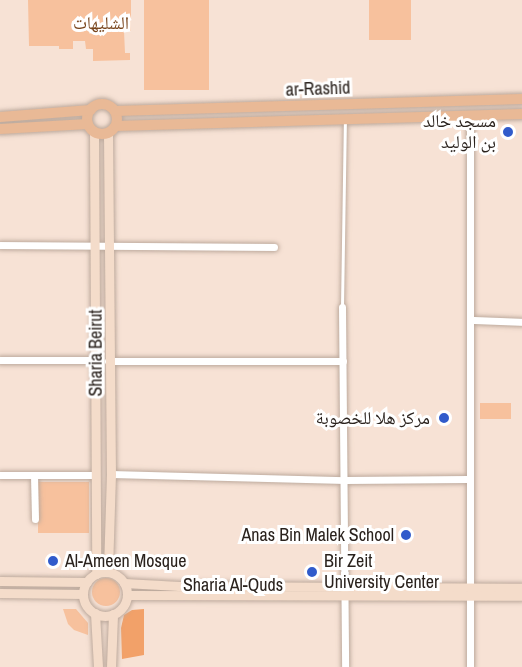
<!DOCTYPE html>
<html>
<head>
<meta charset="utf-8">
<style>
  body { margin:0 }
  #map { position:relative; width:522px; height:667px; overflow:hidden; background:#f7e2d5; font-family:"Archivo Narrow","Noto Naskh Arabic",sans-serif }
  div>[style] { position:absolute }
  .green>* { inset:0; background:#f7c19d; transform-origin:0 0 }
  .round { border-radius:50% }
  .forest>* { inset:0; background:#f2a169 }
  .roads { filter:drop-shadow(0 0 2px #bdaa9d) drop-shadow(0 0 2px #bdaa9d) }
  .service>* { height:3px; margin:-1.5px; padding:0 1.5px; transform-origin:1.5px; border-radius:1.5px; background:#fff }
  .minor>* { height:7px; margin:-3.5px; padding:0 3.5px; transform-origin:3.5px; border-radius:3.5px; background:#fff }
  .secondary>* { height:9px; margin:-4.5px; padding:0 4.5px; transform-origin:4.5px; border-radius:4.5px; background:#f4dcca }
  .secondary>.ring { margin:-4.5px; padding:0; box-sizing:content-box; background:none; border:9px solid #f4dcca; border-radius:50% }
  .primary>* { height:10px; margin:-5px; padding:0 5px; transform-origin:5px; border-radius:5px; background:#e9b996 }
  .primary>.ring { margin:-5px; padding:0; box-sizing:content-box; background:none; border:10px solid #e9b996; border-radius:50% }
  .dots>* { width:16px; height:16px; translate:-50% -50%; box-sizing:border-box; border:3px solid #fff; border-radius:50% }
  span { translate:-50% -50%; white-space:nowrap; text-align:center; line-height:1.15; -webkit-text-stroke:6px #fff; paint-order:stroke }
  .park-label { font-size:18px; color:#78441b }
  .street-label { font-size:18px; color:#2a221d }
  .poi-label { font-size:18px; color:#2a221d }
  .right { translate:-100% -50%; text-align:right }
  .left { translate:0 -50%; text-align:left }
</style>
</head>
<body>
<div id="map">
  <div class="green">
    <i style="clip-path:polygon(28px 0,131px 0,131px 31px,124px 31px,125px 53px,130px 53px,130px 60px,93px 61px,93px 49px,86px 49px,85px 41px,73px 41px,73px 49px,59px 49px,59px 46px,29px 46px)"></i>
    <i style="left:144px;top:0;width:65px;height:90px"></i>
    <i style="left:369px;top:0;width:42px;height:40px"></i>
    <i style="left:480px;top:403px;width:31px;height:16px"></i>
    <i style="left:38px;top:482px;width:51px;height:51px"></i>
    <i class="round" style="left:92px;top:578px;width:28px;height:28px"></i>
    <i style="clip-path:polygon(63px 609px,76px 609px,88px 623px,88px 635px,74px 630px,68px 624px)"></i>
  </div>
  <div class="forest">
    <i style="clip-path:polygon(144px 609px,144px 655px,122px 659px,121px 628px,124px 615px,132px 610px)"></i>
  </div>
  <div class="roads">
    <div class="service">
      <i style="left:342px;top:306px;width:185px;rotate:-89.1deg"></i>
    </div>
    <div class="minor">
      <i style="left:0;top:245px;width:274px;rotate:0.4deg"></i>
      <i style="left:342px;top:307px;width:360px;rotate:89.5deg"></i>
      <i style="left:471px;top:320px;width:51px;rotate:2.2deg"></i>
      <i style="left:0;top:360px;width:96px"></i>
      <i style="left:108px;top:361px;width:235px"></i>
      <i style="left:111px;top:474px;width:234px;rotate:1.5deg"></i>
      <i style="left:345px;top:480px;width:123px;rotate:-0.5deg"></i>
      <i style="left:0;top:475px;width:96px"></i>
      <i style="left:34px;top:475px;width:44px;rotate:88.7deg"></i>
      <i style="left:470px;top:667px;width:552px;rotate:-90deg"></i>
    </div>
    <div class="secondary">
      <i style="left:94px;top:132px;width:442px;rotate:89.7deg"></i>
      <i style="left:108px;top:133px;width:341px;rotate:89.5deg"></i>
      <i style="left:111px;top:474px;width:98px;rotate:91.8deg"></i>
      <i class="ring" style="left:83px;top:572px;width:35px;height:35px"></i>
      <i style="left:0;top:581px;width:87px;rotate:0.7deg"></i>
      <i style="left:124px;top:583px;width:55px;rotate:3.1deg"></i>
      <i style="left:179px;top:586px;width:343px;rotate:0.3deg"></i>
      <i style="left:0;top:593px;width:83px;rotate:0.7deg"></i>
      <i style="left:127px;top:595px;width:395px;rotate:0.1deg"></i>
      <i style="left:95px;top:613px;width:54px;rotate:86.8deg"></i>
      <i style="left:111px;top:667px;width:53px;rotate:-87.8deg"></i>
    </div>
    <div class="primary">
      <i class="ring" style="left:87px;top:104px;width:20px;height:20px"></i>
      <i style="left:115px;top:111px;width:407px;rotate:-1.7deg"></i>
      <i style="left:0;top:117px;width:91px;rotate:-4.4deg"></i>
      <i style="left:116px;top:126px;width:406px;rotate:-1.7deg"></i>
      <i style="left:0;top:129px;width:88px;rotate:-3.3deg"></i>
    </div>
  </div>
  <div class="dots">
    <i style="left:508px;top:132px;background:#315bcb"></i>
    <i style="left:444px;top:418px;background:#315bcb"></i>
    <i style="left:406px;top:535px;background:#315bcb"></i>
    <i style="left:53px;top:561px;background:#315bcb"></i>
    <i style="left:312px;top:572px;background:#315bcb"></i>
  </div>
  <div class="park-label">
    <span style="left:101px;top:23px">الشليهات</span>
  </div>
  <div class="street-label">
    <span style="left:318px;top:89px;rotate:-2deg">ar-Rashid</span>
    <span style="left:96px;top:353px;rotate:-90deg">Sharia Beirut</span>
    <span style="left:233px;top:585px">Sharia Al-Quds</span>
  </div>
  <div class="poi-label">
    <span class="right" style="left:496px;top:132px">مسجد خالد<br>بن الوليد</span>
    <span class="right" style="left:430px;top:418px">مركز هلا للخصوبة</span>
    <span class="right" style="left:394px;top:535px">Anas Bin Malek School</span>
    <span class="left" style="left:65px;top:561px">Al-Ameen Mosque</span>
    <span class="left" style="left:324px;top:572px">Bir Zeit<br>University Center</span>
  </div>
</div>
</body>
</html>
